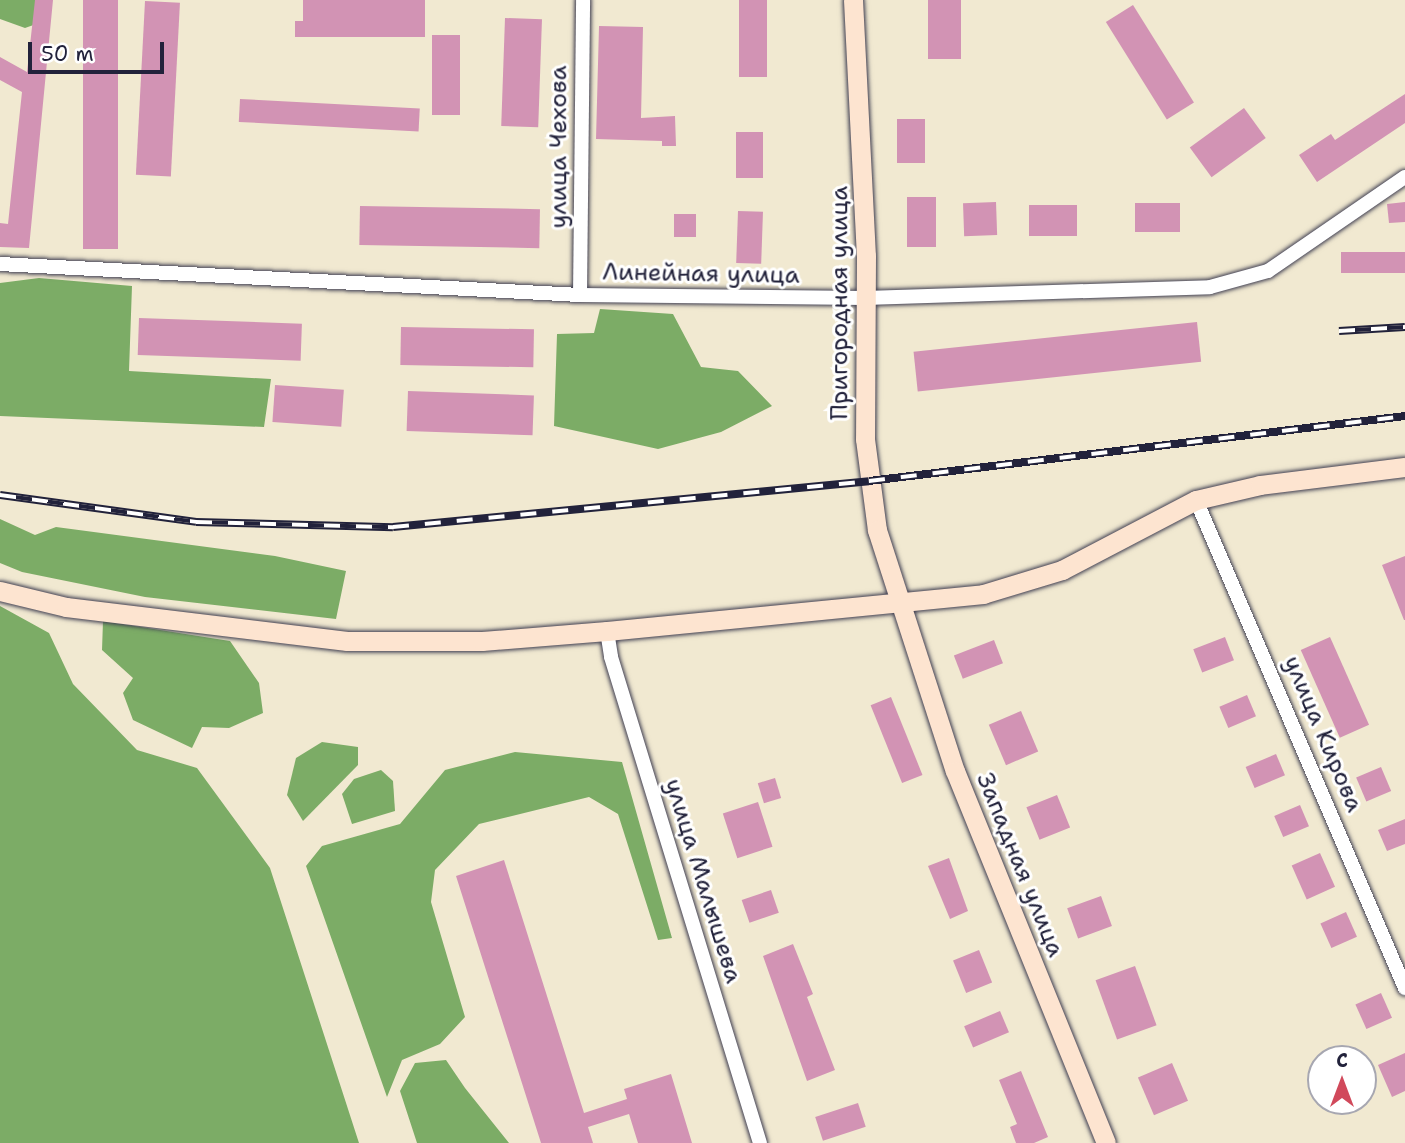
<!DOCTYPE html>
<html>
<head>
<meta charset="utf-8">
<style>
  body { margin:0 }
  #map { position:relative; width:1405px; height:1143px; overflow:hidden; background:#f1e9d1; font-family:"Shantell Sans",sans-serif }
  div>[style] { position:absolute }
  .forest>* { inset:0; background:#7cac66 }
  .building>* { inset:0; background:#d293b4; transform-origin:0 0 }
  .roads { filter:drop-shadow(0 0 2px #414052) drop-shadow(0 0 2px #414052) }
  .street>* { height:14px; margin:-7px; padding:0 7px; transform-origin:7px; border-radius:7px; background:#fff }
  .secondary>* { height:19px; margin:-9.5px; padding:0 9.5px; transform-origin:9.5px; border-radius:9.5px; background:#fde4d0 }
  .rail>* { height:8px; margin-top:-4px; transform-origin:0; background:repeating-linear-gradient(90deg,#fff 0 16px,#22223b 0 32px); box-sizing:border-box; border-block:2px solid #22223b }
  span { translate:-50% -50%; white-space:nowrap; text-align:center; line-height:1.15; -webkit-text-stroke:6px #fff; paint-order:stroke }
  .street-label { font-size:24px; color:#22223b }
  .north { position:absolute; left:1307px; top:1045px; width:70px; height:70px; box-sizing:border-box; background:#fff; border:2px solid #a7a7b1; border-radius:50%; rotate:0deg; font-size:19px; font-weight:700; line-height:28px; text-align:center; color:#22223b }
  .north::after { content:''; display:block; margin:auto; width:24px; height:32px; background:#d1495b; clip-path:polygon(50% 0,100% 100%,50% 72%,0 100%) }
  .scale { position:absolute; left:28px; top:42px; width:136px; height:32px; box-sizing:border-box; border:4px solid #22223b; border-top:0; padding-left:9px; font-size:21px; line-height:24px; white-space:nowrap; color:#22223b; -webkit-text-stroke:5px #fff; paint-order:stroke }
</style>
</head>
<body>
<div id="map">
  <div class="forest">
    <i style="clip-path:polygon(0 0,42px 0,42px 22px,25px 28px,0 19px)"></i>
    <i style="clip-path:polygon(39px 278px,132px 286px,129px 371px,271px 379px,264px 427px,0 416px,0 283px)"></i>
    <i style="clip-path:polygon(600px 309px,673px 314px,701px 367px,738px 371px,772px 406px,721px 432px,658px 449px,554px 426px,557px 334px,594px 333px)"></i>
    <i style="clip-path:polygon(0 519px,35px 535px,56px 527px,275px 556px,346px 571px,336px 619px,145px 597px,22px 572px,0 563px)"></i>
    <i style="clip-path:polygon(0 606px,49px 633px,73px 684px,137px 750px,197px 768px,270px 868px,359px 1143px,0 1143px)"></i>
    <i style="clip-path:polygon(103px 621px,230px 641px,259px 683px,263px 713px,229px 728px,202px 727px,192px 748px,133px 720px,123px 693px,133px 678px,102px 650px)"></i>
    <i style="clip-path:polygon(322px 742px,358px 747px,358px 765px,303px 821px,287px 795px,296px 758px)"></i>
    <i style="clip-path:polygon(515px 752px,622px 762px,672px 938px,658px 940px,618px 814px,589px 797px,479px 824px,435px 870px,431px 902px,465px 1017px,440px 1044px,402px 1060px,387px 1097px,306px 866px,322px 846px,400px 824px,445px 770px)"></i>
    <i style="clip-path:polygon(381px 770px,393px 781px,395px 811px,352px 824px,342px 794px,354px 779px)"></i>
    <i style="clip-path:polygon(446px 1060px,465px 1088px,509px 1143px,417px 1143px,400px 1091px,415px 1063px)"></i>
  </div>
  <div class="building">
    <i style="clip-path:polygon(35px 0,53px 0,29px 248px,0 247px,0 223px,8px 224px,22px 92px,0 80px,0 57px,27px 72px)"></i>
    <i style="left:83px;top:0;width:35px;height:249px"></i>
    <i style="clip-path:polygon(303px 0,425px 0,425px 37px,295px 37px,295px 21px,303px 21px)"></i>
    <i style="left:739px;top:0;width:28px;height:77px"></i>
    <i style="left:928px;top:0;width:33px;height:59px"></i>
    <i style="left:145px;top:1px;width:35px;height:174px;rotate:3deg"></i>
    <i style="left:1133px;top:5px;width:115px;height:32px;rotate:58deg"></i>
    <i style="left:505px;top:18px;width:37px;height:108px;rotate:2deg"></i>
    <i style="clip-path:polygon(599px 26px,643px 27px,641px 118px,675px 116px,676px 146px,662px 146px,662px 141px,596px 139px)"></i>
    <i style="left:432px;top:35px;width:28px;height:80px"></i>
    <i style="clip-path:polygon(1405px 94px,1405px 123px,1317px 182px,1299px 155px,1331px 134px,1335px 140px)"></i>
    <i style="left:240px;top:99px;width:180px;height:23px;rotate:3deg"></i>
    <i style="left:1244px;top:108px;width:37px;height:67px;rotate:54deg"></i>
    <i style="left:897px;top:119px;width:28px;height:44px"></i>
    <i style="left:736px;top:132px;width:27px;height:46px"></i>
    <i style="left:907px;top:197px;width:29px;height:50px"></i>
    <i style="left:996px;top:202px;width:33px;height:33px;rotate:88deg"></i>
    <i style="clip-path:polygon(1405px 202px,1405px 222px,1389px 223px,1387px 204px)"></i>
    <i style="left:1135px;top:203px;width:45px;height:29px"></i>
    <i style="left:1029px;top:205px;width:48px;height:31px"></i>
    <i style="left:360px;top:206px;width:180px;height:39px;rotate:1deg"></i>
    <i style="left:738px;top:211px;width:25px;height:52px;rotate:2deg"></i>
    <i style="left:674px;top:214px;width:22px;height:23px"></i>
    <i style="left:1405px;top:252px;width:21px;height:64px;rotate:90deg"></i>
    <i style="left:139px;top:318px;width:163px;height:37px;rotate:2deg"></i>
    <i style="left:1197px;top:322px;width:40px;height:285px;rotate:84deg"></i>
    <i style="left:401px;top:327px;width:133px;height:38px;rotate:1deg"></i>
    <i style="left:275px;top:385px;width:69px;height:37px;rotate:4deg"></i>
    <i style="left:408px;top:391px;width:126px;height:40px;rotate:2deg"></i>
    <i style="clip-path:polygon(1405px 556px,1405px 620px,1404px 620px,1382px 565px)"></i>
    <i style="left:1225px;top:637px;width:25px;height:34px;rotate:69deg"></i>
    <i style="left:1330px;top:637px;width:96px;height:32px;rotate:66deg"></i>
    <i style="left:994px;top:640px;width:25px;height:43px;rotate:69deg"></i>
    <i style="left:1247px;top:695px;width:23px;height:30px;rotate:67deg"></i>
    <i style="left:891px;top:697px;width:84px;height:22px;rotate:68deg"></i>
    <i style="left:1021px;top:711px;width:44px;height:35px;rotate:67deg"></i>
    <i style="left:1276px;top:754px;width:23px;height:33px;rotate:67deg"></i>
    <i style="left:1381px;top:767px;width:26px;height:27px;rotate:67deg"></i>
    <i style="left:775px;top:778px;width:21px;height:18px;rotate:73deg"></i>
    <i style="left:1057px;top:795px;width:35px;height:33px;rotate:68deg"></i>
    <i style="left:758px;top:802px;width:47px;height:37px;rotate:72deg"></i>
    <i style="left:1300px;top:805px;width:23px;height:28px;rotate:67deg"></i>
    <i style="clip-path:polygon(1405px 819px,1405px 844px,1387px 851px,1378px 830px)"></i>
    <i style="left:1320px;top:853px;width:37px;height:31px;rotate:66deg"></i>
    <i style="clip-path:polygon(949px 858px,968px 911px,950px 919px,928px 866px)"></i>
    <i style="clip-path:polygon(504px 860px,584px 1113px,627px 1099px,624px 1089px,671px 1074px,692px 1143px,638px 1143px,629px 1114px,588px 1127px,593px 1143px,541px 1143px,456px 876px)"></i>
    <i style="left:771px;top:890px;width:24px;height:31px;rotate:71deg"></i>
    <i style="left:1101px;top:896px;width:32px;height:36px;rotate:70deg"></i>
    <i style="left:1346px;top:912px;width:27px;height:28px;rotate:66deg"></i>
    <i style="clip-path:polygon(793px 944px,813px 994px,807px 997px,835px 1070px,807px 1081px,763px 956px)"></i>
    <i style="left:979px;top:950px;width:35px;height:28px;rotate:68deg"></i>
    <i style="left:1135px;top:966px;width:63px;height:42px;rotate:70deg"></i>
    <i style="left:1381px;top:993px;width:27px;height:28px;rotate:66deg"></i>
    <i style="left:1000px;top:1011px;width:23px;height:39px;rotate:67deg"></i>
    <i style="clip-path:polygon(1405px 1053px,1405px 1091px,1392px 1097px,1378px 1065px)"></i>
    <i style="left:1172px;top:1063px;width:41px;height:37px;rotate:67deg"></i>
    <i style="clip-path:polygon(1021px 1071px,1048px 1137px,1034px 1143px,1016px 1143px,1010px 1127px,1017px 1124px,999px 1080px)"></i>
    <i style="left:858px;top:1103px;width:25px;height:45px;rotate:72deg"></i>
  </div>
  <div class="roads">
    <div class="street">
      <i style="left:0;top:264px;width:581px;rotate:3.06deg"></i>
      <i style="left:580px;top:295px;width:285px;rotate:0.6deg"></i>
      <i style="left:865px;top:298px;width:345px;rotate:-1.8deg"></i>
      <i style="left:1210px;top:287px;width:60px;rotate:-15.4deg"></i>
      <i style="left:1268px;top:271px;width:166px;rotate:-34.5deg"></i>
      <i style="left:580px;top:295px;width:295px;rotate:-89.4deg"></i>
      <i style="left:1196px;top:500px;width:531px;rotate:66.82deg"></i>
      <i style="left:607px;top:631px;width:26px;rotate:81deg"></i>
      <i style="left:611px;top:657px;width:508px;rotate:72.96deg"></i>
    </div>
    <div class="secondary">
      <i style="left:853px;top:0;width:256px;rotate:87.1deg"></i>
      <i style="left:866px;top:256px;width:183px;rotate:90.3deg"></i>
      <i style="left:865px;top:439px;width:92px;rotate:82.5deg"></i>
      <i style="left:877px;top:530px;width:253px;rotate:72.1deg"></i>
      <i style="left:955px;top:771px;width:401px;rotate:67.9deg"></i>
      <i style="left:0;top:591px;width:68px;rotate:13.6deg"></i>
      <i style="left:66px;top:607px;width:283px;rotate:6.9deg"></i>
      <i style="left:347px;top:641px;width:135px"></i>
      <i style="left:482px;top:641px;width:125px;rotate:-4.6deg"></i>
      <i style="left:607px;top:631px;width:378px;rotate:-5.6deg"></i>
      <i style="left:983px;top:594px;width:83px;rotate:-16.9deg"></i>
      <i style="left:1062px;top:570px;width:151px;rotate:-27.6deg"></i>
      <i style="left:1196px;top:500px;width:66px;rotate:-13.2deg"></i>
      <i style="left:1260px;top:485px;width:146px;rotate:-7.1deg"></i>
    </div>
  </div>
  <div class="rail">
    <i style="left:1339px;top:331px;width:66px;rotate:-3.5deg"></i>
    <i style="left:0;top:495px;width:198px;rotate:7.8deg"></i>
    <i style="left:196px;top:522px;width:197px;rotate:1.5deg"></i>
    <i style="left:393px;top:527px;width:478px;rotate:-5.5deg"></i>
    <i style="left:869px;top:481px;width:540px;rotate:-6.91deg"></i>
  </div>
  <div class="street-label">
    <span style="left:559px;top:147px;rotate:-90deg">улица Чехова</span>
    <span style="left:701px;top:274px;rotate:1deg">Линейная улица</span>
    <span style="left:840px;top:303px;rotate:-90deg">Пригородная улица</span>
    <span style="left:1323px;top:734px;rotate:67deg">улица Кирова</span>
    <span style="left:1020px;top:865px;rotate:68deg">Западная улица</span>
    <span style="left:703px;top:881px;rotate:73deg">улица Малышева</span>
  </div>
  <div class="north">С</div>
  <div class="scale">50 m</div>
</div>
</body>
</html>
